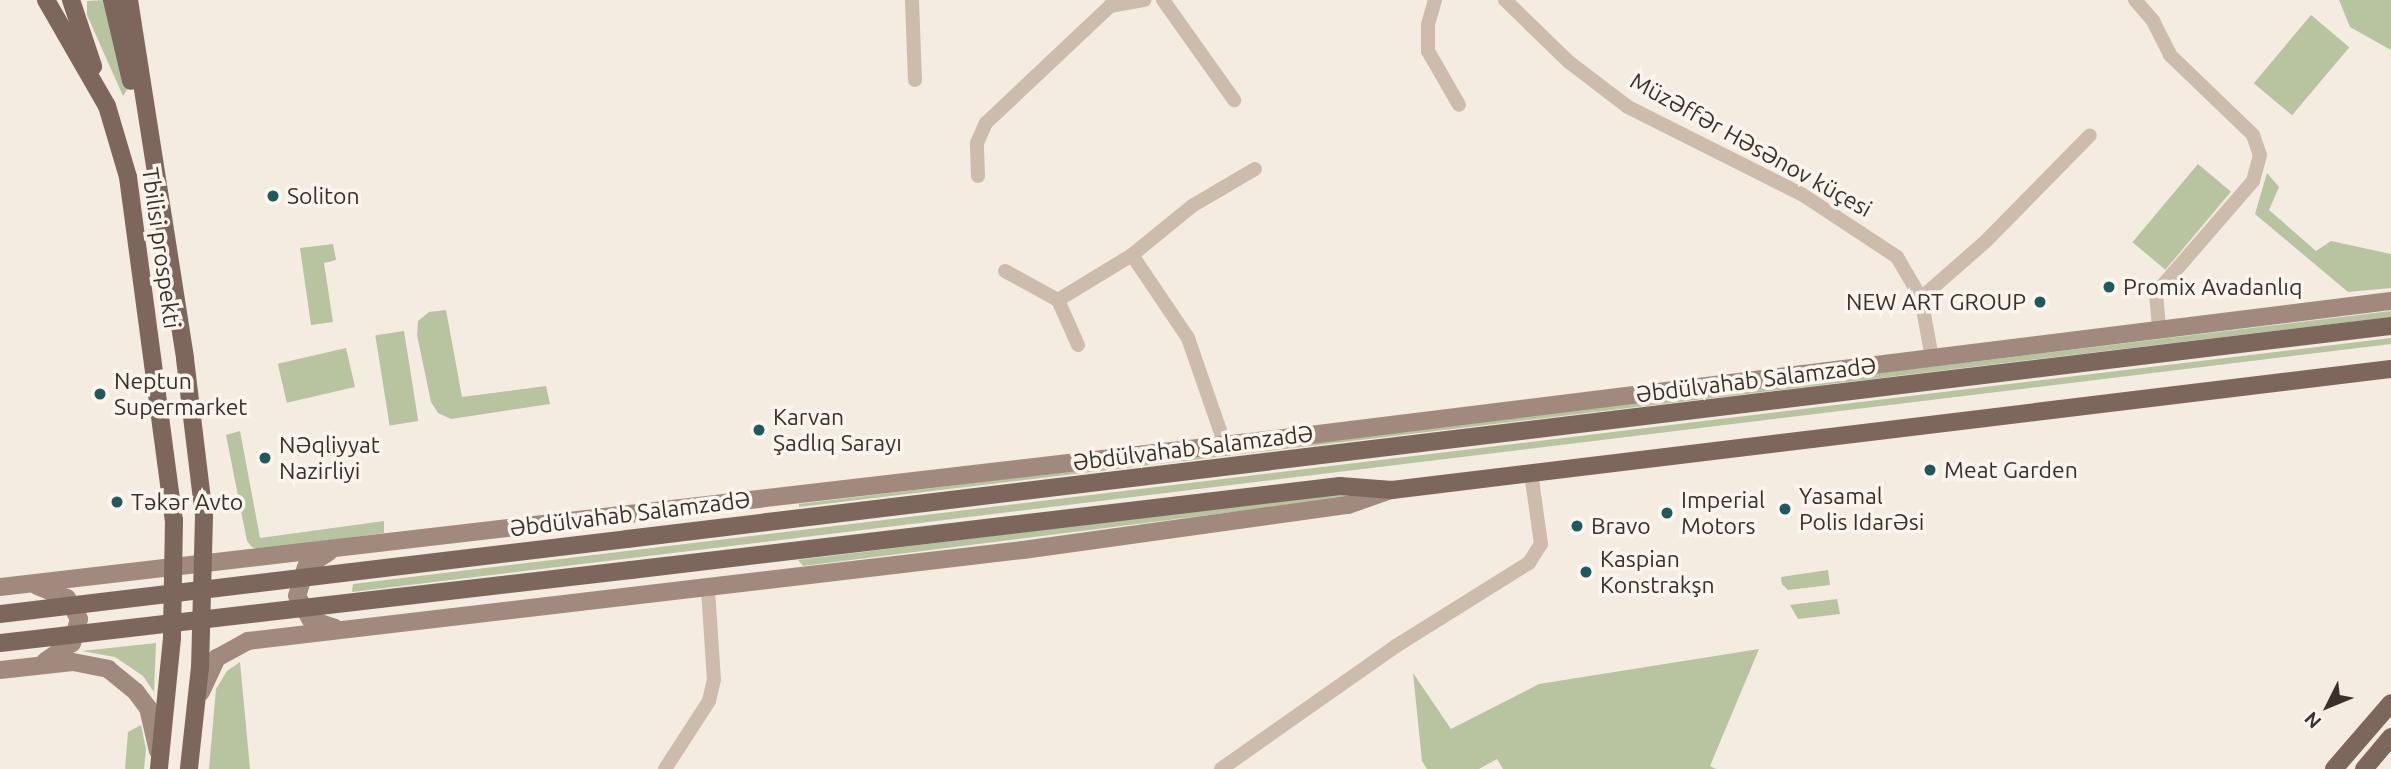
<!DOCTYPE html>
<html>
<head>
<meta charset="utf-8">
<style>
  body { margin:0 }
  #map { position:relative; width:2391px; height:769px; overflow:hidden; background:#f4ebe1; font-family:Ubuntu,sans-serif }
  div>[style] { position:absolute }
  .green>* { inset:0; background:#b8c4a0; transform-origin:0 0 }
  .street>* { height:14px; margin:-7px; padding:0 7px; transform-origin:7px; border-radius:7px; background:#cdbbac }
  .secondary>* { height:18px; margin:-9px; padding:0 9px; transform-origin:9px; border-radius:9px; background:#a18a7d }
  .primary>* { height:18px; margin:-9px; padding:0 9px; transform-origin:9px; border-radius:9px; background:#7d675c }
  .primary-bridge>* { height:18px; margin:-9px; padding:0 9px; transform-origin:9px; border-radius:9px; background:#7d675c }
  .dots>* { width:19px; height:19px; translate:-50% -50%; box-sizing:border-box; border:4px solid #fbf5ee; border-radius:50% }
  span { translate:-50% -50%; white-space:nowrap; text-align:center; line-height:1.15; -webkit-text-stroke:7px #fbf5ee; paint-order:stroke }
  .street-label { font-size:23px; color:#3b302b }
  .poi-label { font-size:23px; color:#3b302b }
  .left { translate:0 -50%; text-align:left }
  .right { translate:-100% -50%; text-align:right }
  .north { position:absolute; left:2293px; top:671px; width:70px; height:70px; -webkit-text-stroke:5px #fbf5ee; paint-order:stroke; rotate:227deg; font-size:19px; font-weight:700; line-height:28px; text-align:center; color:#3b302b }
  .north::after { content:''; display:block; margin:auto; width:24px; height:32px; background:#3b302b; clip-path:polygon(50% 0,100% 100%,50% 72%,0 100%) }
</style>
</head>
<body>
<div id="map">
  <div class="green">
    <i style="clip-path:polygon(104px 0,128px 88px,123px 96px,87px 15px,87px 1px)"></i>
    <i style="clip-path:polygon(2339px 0,2391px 0,2391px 50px,2350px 27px)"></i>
    <i style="left:2311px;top:15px;width:50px;height:89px;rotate:40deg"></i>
    <i style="left:2198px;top:164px;width:43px;height:102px;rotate:40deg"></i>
    <i style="clip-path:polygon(2267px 173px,2279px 187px,2269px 210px,2316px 251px,2331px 241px,2391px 254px,2391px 288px,2348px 292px,2255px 214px)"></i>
    <i style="clip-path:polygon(333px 244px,336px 260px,324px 263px,333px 322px,311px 325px,300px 248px)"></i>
    <i style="clip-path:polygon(446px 310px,462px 397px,546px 386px,550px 404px,451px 419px,438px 413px,431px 402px,417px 335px,418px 321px,429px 312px)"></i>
    <i style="clip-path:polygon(2391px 311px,2391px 317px,799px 507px,799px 504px)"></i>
    <i style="left:404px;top:331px;width:91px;height:29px;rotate:81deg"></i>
    <i style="clip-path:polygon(2391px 338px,2391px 344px,352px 592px,353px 584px)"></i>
    <i style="left:346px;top:348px;width:40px;height:70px;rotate:77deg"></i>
    <i style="clip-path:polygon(240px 431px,260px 538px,384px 521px,384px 533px,260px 550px,252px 547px,247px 541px,226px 435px)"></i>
    <i style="clip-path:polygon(1341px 493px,1352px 497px,803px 566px,798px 560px)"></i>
    <i style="clip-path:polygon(1828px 570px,1830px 585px,1788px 590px,1782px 584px,1781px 577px)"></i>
    <i style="clip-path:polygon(1837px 599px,1840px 614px,1798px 619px,1790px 605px)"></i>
    <i style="clip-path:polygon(156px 643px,154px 692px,143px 676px,115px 657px,82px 651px)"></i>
    <i style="clip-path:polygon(1759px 649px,1710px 766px,1716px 769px,1503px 769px,1497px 759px,1479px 769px,1427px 769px,1422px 761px,1413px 673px,1451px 729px,1539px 684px)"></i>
    <i style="clip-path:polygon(240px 662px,250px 769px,209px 769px,216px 689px,227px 671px)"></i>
    <i style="clip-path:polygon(141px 725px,146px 749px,144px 769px,125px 769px,128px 732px)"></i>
  </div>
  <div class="street">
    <i style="left:912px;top:0;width:80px;rotate:87.9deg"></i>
    <i style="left:1163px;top:0;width:123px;rotate:54.6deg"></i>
    <i style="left:1435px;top:0;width:25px;rotate:106deg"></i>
    <i style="left:1428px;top:24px;width:27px;rotate:90deg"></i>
    <i style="left:1428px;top:51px;width:62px;rotate:60.1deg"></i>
    <i style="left:1505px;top:0;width:89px;rotate:44.1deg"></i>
    <i style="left:1569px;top:62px;width:74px;rotate:37.3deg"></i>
    <i style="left:1628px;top:107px;width:196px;rotate:26.7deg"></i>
    <i style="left:1803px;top:195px;width:113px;rotate:33.4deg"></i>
    <i style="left:1897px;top:257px;width:48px;rotate:59.7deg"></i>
    <i style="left:1921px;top:298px;width:61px;rotate:79.6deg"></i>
    <i style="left:2135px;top:0;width:28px;rotate:49deg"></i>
    <i style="left:2153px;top:21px;width:38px;rotate:63deg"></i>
    <i style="left:2170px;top:55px;width:115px;rotate:43.9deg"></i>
    <i style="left:2253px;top:135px;width:21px;rotate:71deg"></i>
    <i style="left:2260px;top:155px;width:27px;rotate:105deg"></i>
    <i style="left:2253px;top:181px;width:148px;rotate:130.9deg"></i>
    <i style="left:2156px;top:293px;width:35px;rotate:85deg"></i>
    <i style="left:978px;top:176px;width:33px;rotate:-92deg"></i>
    <i style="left:977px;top:143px;width:22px;rotate:-66deg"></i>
    <i style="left:986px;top:123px;width:170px;rotate:-43.3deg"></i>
    <i style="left:1110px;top:6px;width:35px;rotate:-10deg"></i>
    <i style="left:1132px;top:255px;width:77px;rotate:-39.2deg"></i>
    <i style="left:1192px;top:206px;width:73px;rotate:-30.4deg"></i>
    <i style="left:1005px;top:271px;width:60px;rotate:28.7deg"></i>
    <i style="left:1921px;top:298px;width:86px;rotate:-41.2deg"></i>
    <i style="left:1986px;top:241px;width:148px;rotate:-45.5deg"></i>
    <i style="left:1078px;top:345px;width:49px;rotate:-114deg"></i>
    <i style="left:1058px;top:300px;width:87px;rotate:-31.3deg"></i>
    <i style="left:1132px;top:255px;width:100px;rotate:56deg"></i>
    <i style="left:1188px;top:338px;width:113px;rotate:70.9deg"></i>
    <i style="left:665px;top:769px;width:81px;rotate:-57.1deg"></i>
    <i style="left:709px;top:701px;width:22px;rotate:-77deg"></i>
    <i style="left:714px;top:680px;width:90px;rotate:-93.8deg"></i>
    <i style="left:1221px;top:769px;width:214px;rotate:-35.1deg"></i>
    <i style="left:1396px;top:646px;width:157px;rotate:-32deg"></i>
    <i style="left:1529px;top:563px;width:22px;rotate:-58deg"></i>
    <i style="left:1541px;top:544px;width:72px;rotate:-98deg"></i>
  </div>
  <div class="secondary">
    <i style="left:329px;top:552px;width:27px;rotate:147deg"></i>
    <i style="left:306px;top:567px;width:30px;rotate:107deg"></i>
    <i style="left:297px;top:596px;width:28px;rotate:60deg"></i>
    <i style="left:311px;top:620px;width:25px;rotate:18deg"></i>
    <i style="left:37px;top:586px;width:32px;rotate:22deg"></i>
    <i style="left:67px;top:598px;width:24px;rotate:60deg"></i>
    <i style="left:79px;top:619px;width:25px;rotate:106deg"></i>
    <i style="left:72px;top:643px;width:32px;rotate:146deg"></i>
    <i style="left:0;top:587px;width:1311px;rotate:-6.62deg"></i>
    <i style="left:1302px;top:436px;width:1097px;rotate:-7.07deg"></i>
    <i style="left:0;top:670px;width:73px;rotate:-6.3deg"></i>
    <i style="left:73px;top:662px;width:36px;rotate:11deg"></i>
    <i style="left:108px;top:669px;width:36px;rotate:39deg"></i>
    <i style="left:136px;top:692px;width:20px;rotate:53deg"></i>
    <i style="left:148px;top:708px;width:44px;rotate:76.9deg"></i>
    <i style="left:201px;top:692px;width:38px;rotate:-65deg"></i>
    <i style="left:217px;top:658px;width:35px;rotate:-29deg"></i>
    <i style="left:248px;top:641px;width:780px;rotate:-6.7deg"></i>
    <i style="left:1023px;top:550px;width:328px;rotate:-7.9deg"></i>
    <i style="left:1348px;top:505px;width:46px;rotate:-19.2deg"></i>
  </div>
  <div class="primary">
    <i style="left:46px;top:0;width:122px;rotate:60.1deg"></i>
    <i style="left:107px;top:106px;width:74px;rotate:73.5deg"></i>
    <i style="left:128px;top:177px;width:346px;rotate:82.4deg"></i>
    <i style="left:174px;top:520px;width:118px;rotate:91deg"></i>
    <i style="left:172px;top:638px;width:132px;rotate:95.7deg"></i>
    <i style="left:71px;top:0;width:70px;rotate:71.6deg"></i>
    <i style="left:112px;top:0;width:83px;rotate:76.8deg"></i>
    <i style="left:129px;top:0;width:363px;rotate:81.1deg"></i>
    <i style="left:185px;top:359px;width:158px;rotate:83.1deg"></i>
    <i style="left:204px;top:516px;width:151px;rotate:91.5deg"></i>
    <i style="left:200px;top:667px;width:103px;rotate:96.2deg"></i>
    <i style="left:627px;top:539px;width:1777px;rotate:-6.89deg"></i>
    <i style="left:631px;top:570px;width:714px;rotate:-6.76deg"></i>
    <i style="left:1340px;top:486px;width:52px;rotate:4.4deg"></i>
    <i style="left:1392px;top:490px;width:1006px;rotate:-6.91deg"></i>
    <i style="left:2334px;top:769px;width:87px;rotate:-49.2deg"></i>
    <i style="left:2364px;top:769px;width:42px;rotate:-49.8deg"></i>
  </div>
  <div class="primary-bridge">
    <i style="left:0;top:614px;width:631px;rotate:-6.82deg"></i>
    <i style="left:0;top:643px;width:635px;rotate:-6.6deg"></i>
  </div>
  <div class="dots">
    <i style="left:273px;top:196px;background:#1f5a5e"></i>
    <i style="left:2109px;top:287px;background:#1f5a5e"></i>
    <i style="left:2040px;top:302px;background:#1f5a5e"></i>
    <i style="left:100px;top:394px;background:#1f5a5e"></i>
    <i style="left:759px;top:430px;background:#1f5a5e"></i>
    <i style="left:265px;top:458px;background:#1f5a5e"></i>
    <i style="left:1930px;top:470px;background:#1f5a5e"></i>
    <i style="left:117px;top:502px;background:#1f5a5e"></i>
    <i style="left:1785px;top:509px;background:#1f5a5e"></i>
    <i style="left:1667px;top:513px;background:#1f5a5e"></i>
    <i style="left:1577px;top:526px;background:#1f5a5e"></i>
    <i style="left:1586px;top:572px;background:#1f5a5e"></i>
  </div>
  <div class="street-label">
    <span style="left:1751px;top:145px;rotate:29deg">Müzəffər Həsənov küçesi</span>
    <span style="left:161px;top:248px;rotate:82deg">Tbilisi prospekti</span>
    <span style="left:1756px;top:380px;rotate:-7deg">Əbdülvahab Salamzadə</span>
    <span style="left:1193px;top:448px;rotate:-7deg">Əbdülvahab Salamzadə</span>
    <span style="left:630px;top:514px;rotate:-7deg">Əbdülvahab Salamzadə</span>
  </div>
  <div class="poi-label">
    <span class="left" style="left:287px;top:196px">Soliton</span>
    <span class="left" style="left:2123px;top:287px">Promix Avadanlıq</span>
    <span class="right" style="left:2026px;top:302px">NEW ART GROUP</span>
    <span class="left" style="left:114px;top:394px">Neptun<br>Supermarket</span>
    <span class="left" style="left:773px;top:430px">Karvan<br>Şadlıq Sarayı</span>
    <span class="left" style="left:279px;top:458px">Nəqliyyat<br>Nazirliyi</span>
    <span class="left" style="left:1944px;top:470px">Meat Garden</span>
    <span class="left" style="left:1799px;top:509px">Yasamal<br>Polis Idarəsi</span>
    <span class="left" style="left:1681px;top:513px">Imperial<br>Motors</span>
    <span class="left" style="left:131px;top:502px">Tәkәr Avto</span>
    <span class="left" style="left:1591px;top:526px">Bravo</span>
    <span class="left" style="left:1600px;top:572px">Kaspian<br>Konstrakşn</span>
  </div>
  <div class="north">N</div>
</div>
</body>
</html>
